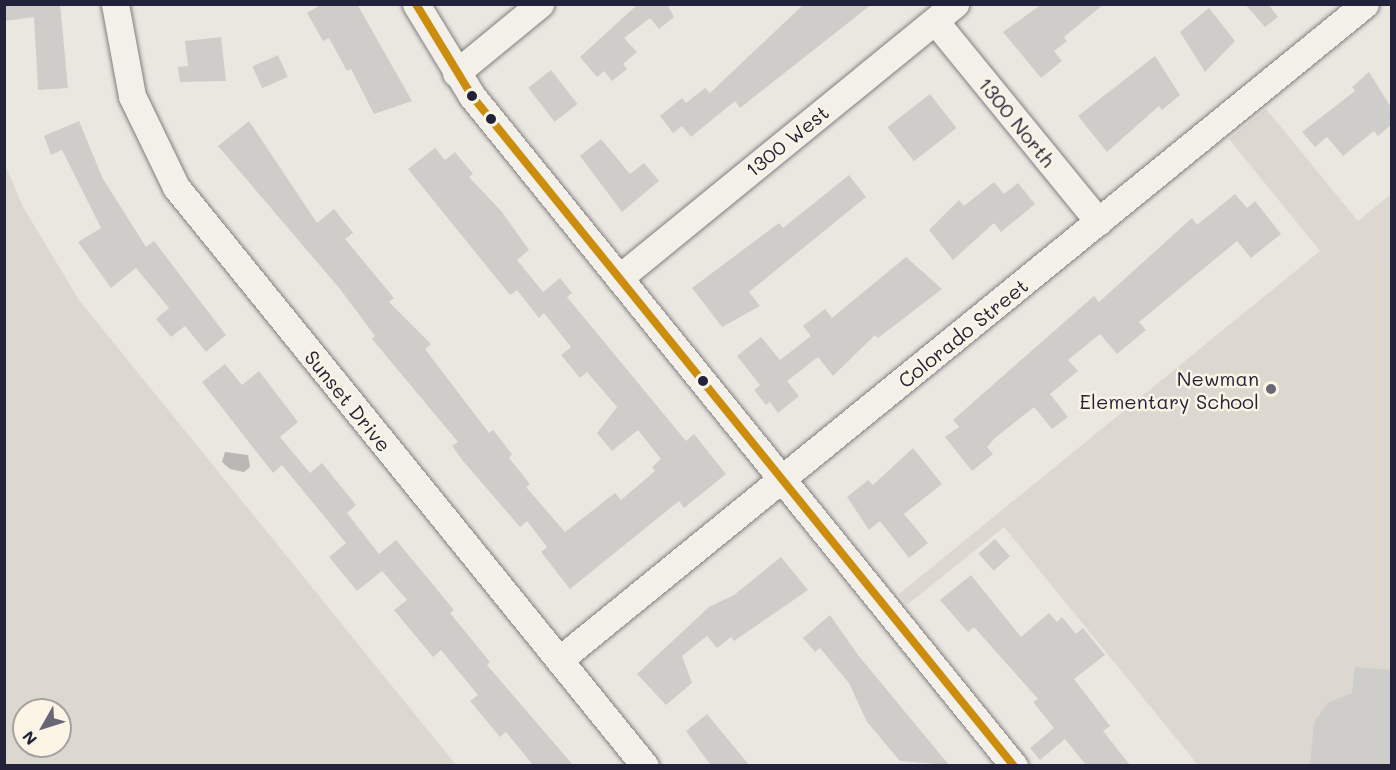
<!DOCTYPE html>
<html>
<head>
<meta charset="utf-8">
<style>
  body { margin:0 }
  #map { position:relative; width:1396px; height:770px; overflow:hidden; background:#eae7e0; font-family:Mali,sans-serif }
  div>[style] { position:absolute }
  .built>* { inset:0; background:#dcd7d1 }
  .green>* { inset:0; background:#dcd8d0 }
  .water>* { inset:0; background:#bab7b5 }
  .building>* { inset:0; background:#cfcdc9; transform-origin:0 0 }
  .roads { filter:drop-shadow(0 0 2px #807f81) drop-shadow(0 0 2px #807f81) }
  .minor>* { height:27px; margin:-13.5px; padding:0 13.5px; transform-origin:13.5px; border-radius:13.5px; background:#f3f0ea }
  .bus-1>* { height:8px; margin:-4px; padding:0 4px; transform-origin:4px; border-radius:4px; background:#cc8c0c }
  .dots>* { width:16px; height:16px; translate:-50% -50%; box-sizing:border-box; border:3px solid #fcf5e5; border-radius:50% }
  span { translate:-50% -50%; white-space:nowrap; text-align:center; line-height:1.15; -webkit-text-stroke:5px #fcf5e5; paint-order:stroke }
  .street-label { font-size:20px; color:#22223b }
  .poi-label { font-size:20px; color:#22223b }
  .right { translate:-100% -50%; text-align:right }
  .frame { position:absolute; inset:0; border:6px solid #22223b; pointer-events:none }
  .north { position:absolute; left:12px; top:698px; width:60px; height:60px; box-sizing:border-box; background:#fcf5e5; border:2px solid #a5a1a1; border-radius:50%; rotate:231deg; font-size:16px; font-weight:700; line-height:24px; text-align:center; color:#22223b }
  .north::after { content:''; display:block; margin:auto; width:21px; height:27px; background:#686775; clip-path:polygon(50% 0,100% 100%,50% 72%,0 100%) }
</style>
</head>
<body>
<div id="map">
  <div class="built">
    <i style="clip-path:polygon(1266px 109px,1358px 221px,1391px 194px,1391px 765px,1198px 765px,1004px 527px,907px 605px,899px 594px,1320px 251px,1229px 139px)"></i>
  </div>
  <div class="green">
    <i style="clip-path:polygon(evenodd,4px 162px,23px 207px,79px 300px,456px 765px,5px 765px,4px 162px,24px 710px,60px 710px,60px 746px,24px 746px,24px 710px)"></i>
    <i style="clip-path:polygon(1391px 258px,1391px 573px,1385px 610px,1350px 638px,1324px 620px,1294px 617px,1156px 447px,1159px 427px,1275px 336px)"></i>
  </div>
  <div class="water">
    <i style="clip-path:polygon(225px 452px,248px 455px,250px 467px,244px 472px,230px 469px,222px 462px)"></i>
  </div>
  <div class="building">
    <i style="clip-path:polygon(4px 4px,60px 4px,68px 88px,38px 90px,34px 17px,4px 21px)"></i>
    <i style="clip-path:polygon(322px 4px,357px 4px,412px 101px,374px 114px,351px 69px,347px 71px,329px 38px,323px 41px,307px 13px)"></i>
    <i style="clip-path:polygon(638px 4px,667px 4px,674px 17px,659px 29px,650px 18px,624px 38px,637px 52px,623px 64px,627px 69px,612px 81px,604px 71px,597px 77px,580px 57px)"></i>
    <i style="clip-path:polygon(804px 4px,872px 4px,740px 108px,735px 101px,691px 137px,682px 126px,673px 133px,660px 116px,682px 98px,686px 103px,705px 88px,710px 93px)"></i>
    <i style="clip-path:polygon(1042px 4px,1104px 4px,1064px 37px,1067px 41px,1054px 51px,1062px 61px,1041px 78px,1003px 32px)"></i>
    <i style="clip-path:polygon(1245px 4px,1268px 4px,1278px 17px,1265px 27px)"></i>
    <i style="clip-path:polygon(1209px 8px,1235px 41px,1205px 72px,1180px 32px)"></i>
    <i style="clip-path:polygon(221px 37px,226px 81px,180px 82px,178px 67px,188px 66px,185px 41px)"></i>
    <i style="left:278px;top:55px;width:24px;height:28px;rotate:66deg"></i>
    <i style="clip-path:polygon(1155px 56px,1180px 95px,1162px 110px,1159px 106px,1107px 152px,1078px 116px)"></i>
    <i style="left:551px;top:70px;width:43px;height:29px;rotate:52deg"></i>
    <i style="clip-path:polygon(1369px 72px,1392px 109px,1392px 124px,1378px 136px,1374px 131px,1343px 156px,1327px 137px,1315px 147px,1302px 132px,1355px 91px,1352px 87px)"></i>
    <i style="left:930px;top:94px;width:43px;height:54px;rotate:52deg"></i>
    <i style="clip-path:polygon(79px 121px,103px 179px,146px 247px,154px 241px,226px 335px,206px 352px,185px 326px,171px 337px,156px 319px,169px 308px,136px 268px,111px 288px,78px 242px,101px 228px,62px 150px,51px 155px,44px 136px)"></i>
    <i style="clip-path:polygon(249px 121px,317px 223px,334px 209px,353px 233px,345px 239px,394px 298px,389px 302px,431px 344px,425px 349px,489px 433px,493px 430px,512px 454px,509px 458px,530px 484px,526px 487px,565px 532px,615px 493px,621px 500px,655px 471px,652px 467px,661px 459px,638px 430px,612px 451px,597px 433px,617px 407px,587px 372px,580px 378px,561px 355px,571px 347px,544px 313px,539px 318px,517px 290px,510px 295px,408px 169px,435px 148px,445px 160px,455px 152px,473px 174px,469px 177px,502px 212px,529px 250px,517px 260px,543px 292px,560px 278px,572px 293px,567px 297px,686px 441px,694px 434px,726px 474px,684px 508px,679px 501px,570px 589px,541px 552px,547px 547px,527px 521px,520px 527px,463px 461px,452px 446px,458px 442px,372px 339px,375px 336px,340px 289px,218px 146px)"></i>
    <i style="clip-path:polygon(601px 139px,630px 174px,644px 163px,659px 181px,622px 212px,580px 156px)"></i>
    <i style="clip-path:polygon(849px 175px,866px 197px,749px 292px,760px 306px,722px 327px,692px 288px,779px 223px,783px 228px)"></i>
    <i style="clip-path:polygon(994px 182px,1004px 194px,1018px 183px,1035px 204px,1001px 232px,994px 223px,953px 260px,929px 230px,959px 200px,964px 206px)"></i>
    <i style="clip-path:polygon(1235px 194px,1247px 208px,1255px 201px,1281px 234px,1251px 258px,1237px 241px,1139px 322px,1146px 330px,1117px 354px,1100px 334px,1068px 360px,1078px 371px,1050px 394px,1068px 417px,1052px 429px,1034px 407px,995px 438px,987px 447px,993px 454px,972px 471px,945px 437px,959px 427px,953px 420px,1094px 296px,1099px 302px,1192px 218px,1197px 225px)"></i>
    <i style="clip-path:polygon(906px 257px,942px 289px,878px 338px,875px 335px,833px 376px,818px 357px,787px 381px,799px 396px,778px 413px,770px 402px,766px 405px,754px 390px,760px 385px,737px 356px,761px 337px,780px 360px,811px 336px,803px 326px,825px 309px,832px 318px)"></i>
    <i style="clip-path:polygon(225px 364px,242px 385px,259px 371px,298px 422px,280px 437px,310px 473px,322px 463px,356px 505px,347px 513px,379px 554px,396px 540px,454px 610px,450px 613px,490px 662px,487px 665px,573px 765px,533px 765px,506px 732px,500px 737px,470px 701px,478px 695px,441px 650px,433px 657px,394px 610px,407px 600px,382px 571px,357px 591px,329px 557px,346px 543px,282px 465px,273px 473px,202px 382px)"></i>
    <i style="clip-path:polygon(913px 448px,942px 484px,904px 514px,928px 543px,909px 558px,880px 521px,869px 530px,847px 497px,868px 480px,873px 485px)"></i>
    <i style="left:995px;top:539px;width:23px;height:22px;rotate:49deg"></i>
    <i style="clip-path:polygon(781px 557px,808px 590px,734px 641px,731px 637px,717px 648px,707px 636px,682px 656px,692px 683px,666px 705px,637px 674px,709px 607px,734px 595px)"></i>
    <i style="clip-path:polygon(971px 575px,1021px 637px,1049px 613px,1057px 622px,1062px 617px,1076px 634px,1083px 628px,1105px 655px,1074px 679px,1110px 726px,1103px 731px,1130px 765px,1086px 765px,1065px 739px,1040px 760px,1030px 748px,1054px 728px,1033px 702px,1038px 699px,974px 627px,968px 632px,940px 600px)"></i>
    <i style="clip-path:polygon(830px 615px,858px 655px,949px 765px,900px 761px,867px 722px,849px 683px,820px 648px,815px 652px,803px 638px)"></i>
    <i style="clip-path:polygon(1355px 667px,1392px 670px,1392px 765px,1310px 765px,1314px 723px,1327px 703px,1352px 693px)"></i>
    <i style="clip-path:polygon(707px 714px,749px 765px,711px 765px,700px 751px,686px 731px)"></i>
  </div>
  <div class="roads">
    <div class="minor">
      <i style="left:115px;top:4px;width:94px;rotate:79.5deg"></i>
      <i style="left:132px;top:96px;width:101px;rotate:64.2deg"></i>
      <i style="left:176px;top:187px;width:745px;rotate:50.99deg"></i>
      <i style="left:416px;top:4px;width:108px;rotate:58.7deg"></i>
      <i style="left:472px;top:96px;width:862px;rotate:51.03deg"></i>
      <i style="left:935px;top:21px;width:259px;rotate:50.8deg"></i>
      <i style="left:456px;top:73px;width:109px;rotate:-39.4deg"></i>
      <i style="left:619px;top:278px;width:434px;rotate:-39.2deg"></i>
      <i style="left:559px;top:660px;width:1039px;rotate:-39.14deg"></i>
    </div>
  </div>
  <div class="bus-1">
    <i style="left:416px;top:4px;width:108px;rotate:58.7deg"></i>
    <i style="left:472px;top:96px;width:862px;rotate:51.03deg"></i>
  </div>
  <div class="dots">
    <i style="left:472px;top:96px;background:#22223b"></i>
    <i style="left:491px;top:119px;background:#22223b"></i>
    <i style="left:703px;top:381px;background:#22223b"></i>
    <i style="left:1271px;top:389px;background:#686775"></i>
  </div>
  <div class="street-label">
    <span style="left:1017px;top:122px;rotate:51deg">1300 North</span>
    <span style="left:787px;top:141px;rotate:-39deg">1300 West</span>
    <span style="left:963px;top:333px;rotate:-39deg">Colorado Street</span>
    <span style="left:348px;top:401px;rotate:51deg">Sunset Drive</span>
  </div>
  <div class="poi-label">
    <span class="right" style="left:1259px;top:390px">Newman<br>Elementary School</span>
  </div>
  <div class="frame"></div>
  <div class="north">N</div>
</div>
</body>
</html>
